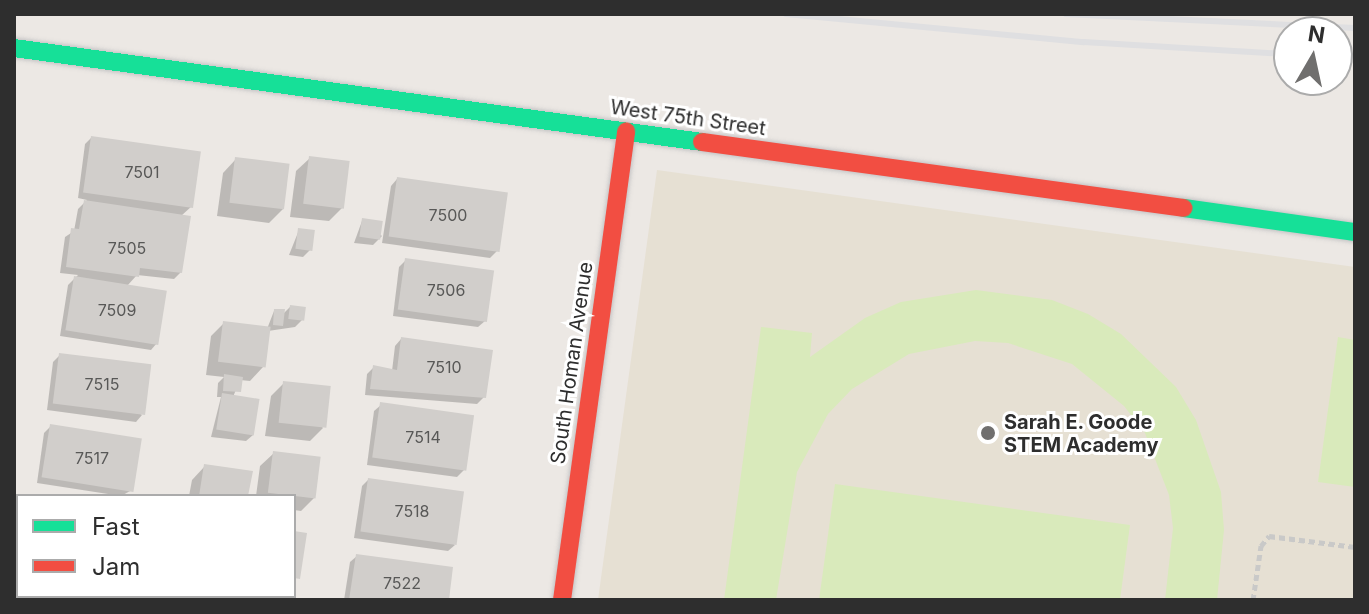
<!DOCTYPE html>
<html>
<head>
<meta charset="utf-8">
<style>
  body { margin:0 }
  #map { position:relative; width:1369px; height:614px; overflow:hidden; background:#ece8e4; font-family:Inter,sans-serif }
  div>[style] { position:absolute }
  .education>* { inset:0; background:#e6e0d3 }
  .pitch>* { inset:0; background:#d9eabb }
  .shadow>* { inset:0; background:#0003 }
  .building>* { inset:0; background:#d1cecb; transform-origin:0 0 }
  .path>* { height:5px; margin-top:-2.5px; transform-origin:0; background:repeating-linear-gradient(90deg,#c9c9c8 0 6px,transparent 0 10px) }
  .roads { filter:drop-shadow(0 0 2px #c5c4c5) drop-shadow(0 0 2px #c5c4c5) }
  .fast>* { height:18px; margin:-9px; padding:0 9px; transform-origin:9px; border-radius:9px; background:#16e098 }
  .jam>* { height:18px; margin:-9px; padding:0 9px; transform-origin:9px; border-radius:9px; background:#f24e42 }
  .rail>* { height:6px; margin:-3px; padding:0 3px; transform-origin:3px; border-radius:3px; background:#dfdfe1 }
  .dots>* { width:22px; height:22px; translate:-50% -50%; box-sizing:border-box; border:4px solid #fff; border-radius:50% }
  span { translate:-50% -50%; white-space:nowrap; text-align:center; line-height:1.15; -webkit-text-stroke:6px #fff; paint-order:stroke }
  .number-label { font-size:16px; color:#585857 }
  .number-label span { -webkit-text-stroke-width:0 }
  .street-label { font-size:20px; color:#2e2e2e }
  .poi-label { font-size:20px; color:#2e2e2e; font-weight:700 }
  .left { translate:0 -50%; text-align:left }
  .frame { position:absolute; inset:0; border:16px solid #2e2e2e; pointer-events:none }
  .legend { position:absolute; left:16px; top:494px; width:280px; height:104px; box-sizing:border-box; background:#fff; border:2px solid #ababab; margin:0; padding:10px 14px; list-style:none; font-size:24px; color:#2e2e2e }
  .legend li { display:flex; align-items:center; gap:16px; height:40px }
  .legend b { width:40px; border:2px solid #ababab }
  .north { position:absolute; left:1273px; top:16px; width:80px; height:80px; box-sizing:border-box; background:#fff; border:2px solid #ababab; border-radius:50%; rotate:9deg; font-size:22px; font-weight:700; line-height:32px; text-align:center; color:#2e2e2e }
  .north::after { content:''; display:block; margin:auto; width:28px; height:36px; background:#706f6e; clip-path:polygon(50% 0,100% 100%,50% 72%,0 100%) }
</style>
</head>
<body>
<div id="map">
  <div class="education">
    <i style="clip-path:polygon(657px 170px,1355px 267px,1355px 600px,598px 600px)"></i>
  </div>
  <div class="pitch">
    <i style="clip-path:polygon(976px 290px,1052px 300px,1088px 314px,1121px 334px,1176px 387px,1196px 420px,1221px 492px,1224px 530px,1217px 600px,1165px 600px,1173px 528px,1169px 495px,1145px 433px,1124px 406px,1072px 364px,1008px 343px,975px 341px,909px 354px,852px 389px,828px 414px,797px 472px,776px 600px,724px 600px,761px 327px,812px 333px,810px 357px,865px 318px,901px 302px)"></i>
    <i style="clip-path:polygon(1338px 337px,1355px 340px,1355px 487px,1318px 482px)"></i>
    <i style="clip-path:polygon(835px 484px,1130px 525px,1120px 600px,819px 600px)"></i>
  </div>
  <div class="shadow">
    <i style="clip-path:polygon(91px 138px,192px 206px,181px 216px,181px 272px,174px 279px,137px 275px,127px 286px,157px 343px,151px 350px,60px 336px,68px 285px,78px 275px,60px 273px,65px 237px,74px 231px,78px 209px,87px 200px,78px 198px,85px 144px)"></i>
    <i style="clip-path:polygon(310px 158px,342px 208px,329px 221px,290px 217px,296px 171px)"></i>
    <i style="clip-path:polygon(236px 159px,283px 209px,269px 223px,217px 216px,223px 173px)"></i>
    <i style="clip-path:polygon(397px 179px,497px 251px,490px 258px,382px 243px,391px 186px)"></i>
    <i style="clip-path:polygon(362px 221px,382px 236px,373px 245px,354px 243px)"></i>
    <i style="clip-path:polygon(299px 230px,310px 250px,303px 257px,289px 255px)"></i>
    <i style="clip-path:polygon(406px 260px,485px 321px,478px 327px,393px 316px,399px 267px)"></i>
    <i style="clip-path:polygon(290px 307px,302px 320px,295px 327px,268px 331px,263px 367px,250px 381px,240px 380px,233px 397px,253px 435px,246px 441px,211px 437px,221px 397px,217px 397px,218px 383px,224px 377px,206px 375px,211px 336px,224px 323px,267px 329px,274px 311px,282px 315px)"></i>
    <i style="clip-path:polygon(401px 339px,484px 397px,477px 404px,365px 395px,367px 374px,374px 367px,392px 371px,395px 346px)"></i>
    <i style="clip-path:polygon(60px 355px,142px 415px,136px 422px,47px 410px,53px 362px)"></i>
    <i style="clip-path:polygon(284px 383px,323px 428px,310px 441px,265px 436px,271px 396px)"></i>
    <i style="clip-path:polygon(381px 405px,464px 470px,457px 477px,367px 465px,374px 411px)"></i>
    <i style="clip-path:polygon(51px 426px,132px 490px,121px 496px,37px 483px,44px 433px)"></i>
    <i style="clip-path:polygon(274px 453px,314px 498px,301px 511px,294px 510px,294px 496px,256px 496px,260px 466px)"></i>
    <i style="clip-path:polygon(205px 466px,246px 496px,189px 496px,192px 480px)"></i>
    <i style="clip-path:polygon(368px 480px,455px 545px,448px 551px,354px 538px,362px 486px)"></i>
    <i style="clip-path:polygon(357px 556px,447px 600px,344px 600px,350px 562px)"></i>
    <i style="clip-path:polygon(23px 596px,124px 596px,23px 600px)"></i>
  </div>
  <div class="building">
    <i style="left:91px;top:136px;width:111px;height:57px;rotate:8deg"></i>
    <i style="left:309px;top:156px;width:41px;height:48px;rotate:7deg"></i>
    <i style="left:235px;top:157px;width:55px;height:46px;rotate:7deg"></i>
    <i style="left:397px;top:177px;width:112px;height:60px;rotate:8deg"></i>
    <i style="clip-path:polygon(84px 200px,191px 216px,182px 273px,140px 268px,139px 277px,66px 267px,71px 228px,79px 229px)"></i>
    <i style="left:362px;top:218px;width:21px;height:19px;rotate:8deg"></i>
    <i style="left:298px;top:228px;width:17px;height:21px;rotate:7deg"></i>
    <i style="left:405px;top:258px;width:90px;height:52px;rotate:8deg"></i>
    <i style="left:74px;top:276px;width:94px;height:55px;rotate:9deg"></i>
    <i style="left:290px;top:305px;width:16px;height:14px;rotate:7deg"></i>
    <i style="clip-path:polygon(274px 309px,285px 309px,283px 326px,273px 325px)"></i>
    <i style="left:223px;top:321px;width:48px;height:41px;rotate:7deg"></i>
    <i style="clip-path:polygon(401px 337px,493px 350px,486px 398px,370px 389px,373px 365px,397px 370px)"></i>
    <i style="left:59px;top:353px;width:93px;height:51px;rotate:7deg"></i>
    <i style="clip-path:polygon(224px 374px,243px 377px,241px 392px,223px 391px)"></i>
    <i style="left:283px;top:381px;width:48px;height:42px;rotate:6deg"></i>
    <i style="left:222px;top:393px;width:38px;height:37px;rotate:9deg"></i>
    <i style="left:380px;top:402px;width:95px;height:56px;rotate:8deg"></i>
    <i style="left:50px;top:424px;width:93px;height:54px;rotate:9deg"></i>
    <i style="left:273px;top:451px;width:48px;height:42px;rotate:7deg"></i>
    <i style="clip-path:polygon(204px 464px,253px 471px,248px 496px,199px 496px)"></i>
    <i style="left:368px;top:478px;width:97px;height:54px;rotate:8deg"></i>
    <i style="clip-path:polygon(294px 531px,307px 533px,300px 579px,294px 578px)"></i>
    <i style="clip-path:polygon(356px 554px,453px 567px,449px 600px,349px 600px)"></i>
    <i style="clip-path:polygon(28px 596px,126px 596px,28px 600px)"></i>
  </div>
  <div class="path">
    <i style="left:1253px;top:600px;width:55px;rotate:-81.6deg"></i>
    <i style="left:1261px;top:546px;width:13px;rotate:-51deg"></i>
    <i style="left:1269px;top:536px;width:87px;rotate:7.3deg"></i>
  </div>
  <div class="roads">
    <div class="fast">
      <i style="left:14px;top:48px;width:694px;rotate:7.78deg"></i>
      <i style="left:1184px;top:208px;width:173px;rotate:8deg"></i>
    </div>
    <div class="jam">
      <i style="left:702px;top:142px;width:486px;rotate:7.8deg"></i>
      <i style="left:562px;top:600px;width:473px;rotate:-82.2deg"></i>
    </div>
  </div>
  <div class="rail">
    <i style="left:786px;top:14px;width:299px;rotate:5.4deg"></i>
    <i style="left:1084px;top:42px;width:205px;rotate:3.4deg"></i>
    <i style="left:1066px;top:14px;width:289px;rotate:2.8deg"></i>
    <i style="left:1337px;top:55px;width:18px;rotate:3deg"></i>
  </div>
  <div class="dots">
    <i style="left:988px;top:433px;background:#706f6e"></i>
  </div>
  <div class="number-label">
    <span style="left:142px;top:172px">7501</span>
    <span style="left:448px;top:215px">7500</span>
    <span style="left:127px;top:248px">7505</span>
    <span style="left:446px;top:290px">7506</span>
    <span style="left:117px;top:310px">7509</span>
    <span style="left:444px;top:367px">7510</span>
    <span style="left:102px;top:384px">7515</span>
    <span style="left:423px;top:437px">7514</span>
    <span style="left:92px;top:458px">7517</span>
    <span style="left:412px;top:511px">7518</span>
    <span style="left:402px;top:583px">7522</span>
  </div>
  <div class="street-label">
    <span style="left:688px;top:118px;rotate:8deg">West 75th Street</span>
    <span style="left:572px;top:363px;rotate:-82deg">South Homan Avenue</span>
  </div>
  <div class="poi-label">
    <span class="left" style="left:1004px;top:434px">Sarah E. Goode<br>STEM Academy</span>
  </div>
  <div class="frame"></div>
  <ul class="legend">
  <li><b style="height:10px;background:#16e098"></b>Fast</li>
  <li><b style="height:10px;background:#f24e42"></b>Jam</li>
  </ul>
  <div class="north">N</div>
</div>
</body>
</html>
